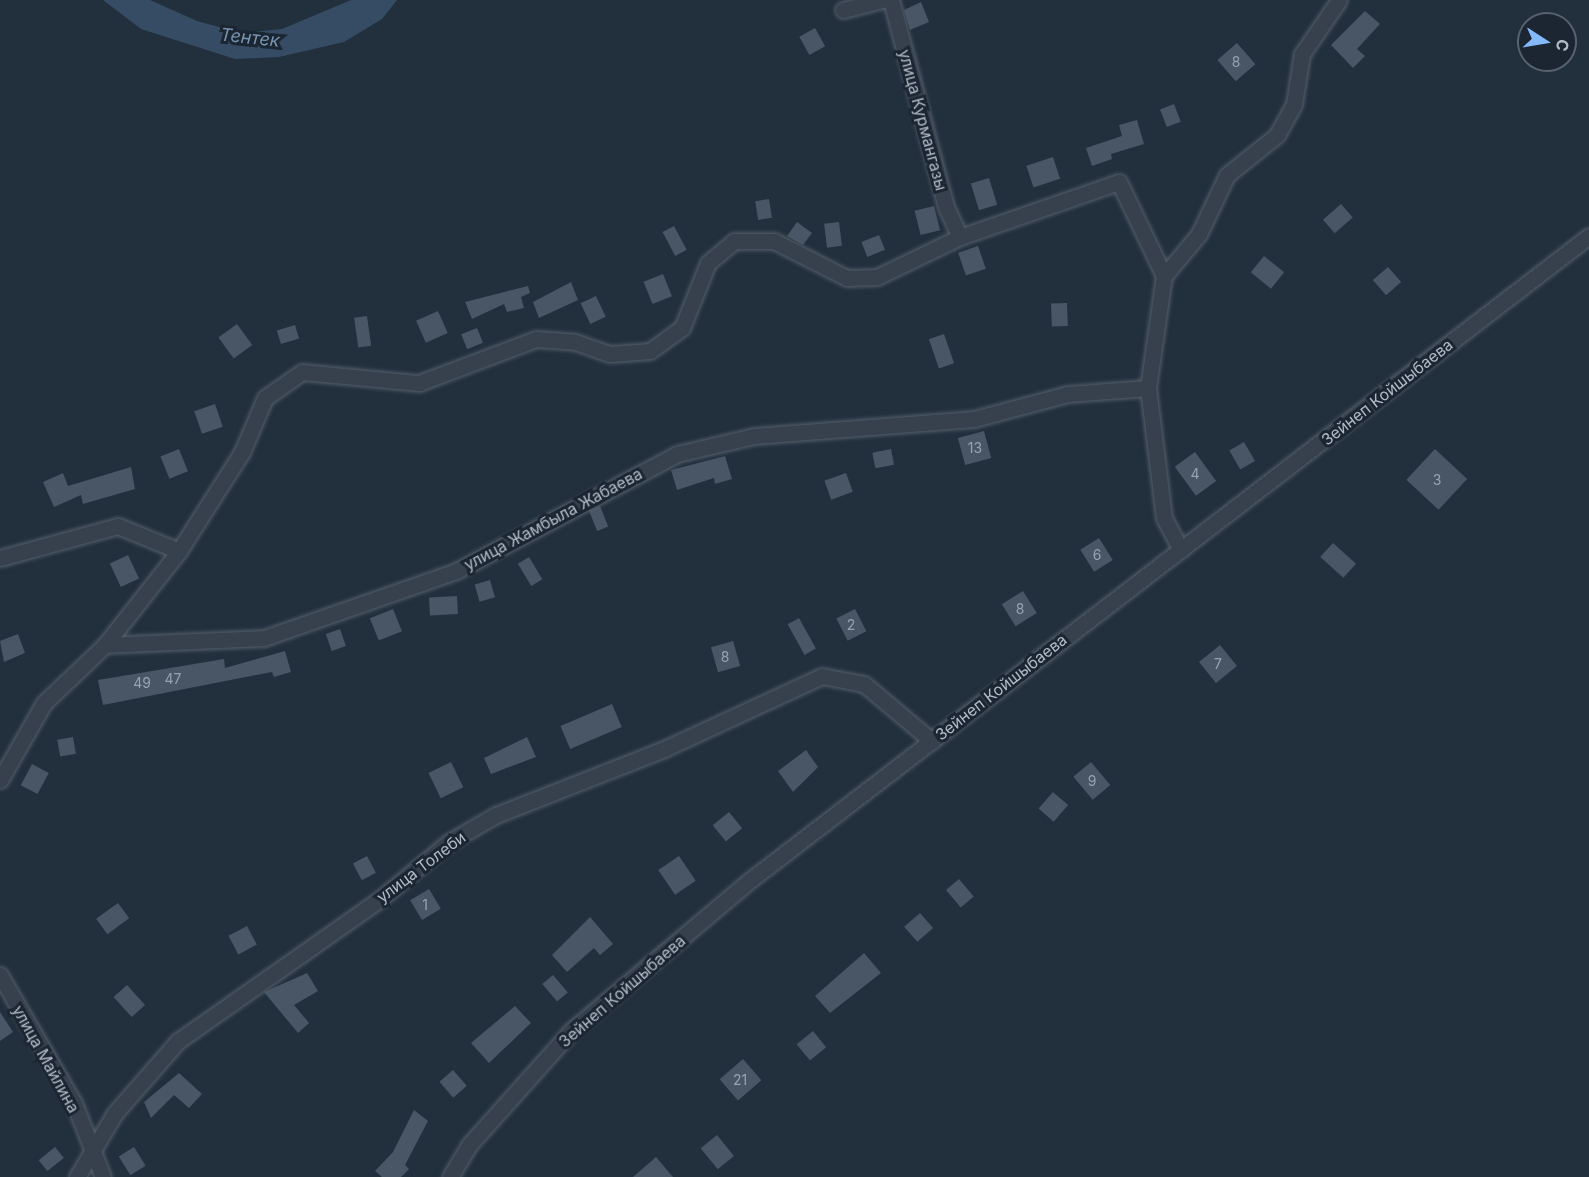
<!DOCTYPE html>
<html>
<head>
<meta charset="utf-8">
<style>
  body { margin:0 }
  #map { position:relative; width:1589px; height:1177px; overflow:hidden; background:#222f3d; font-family:Inter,sans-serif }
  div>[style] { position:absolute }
  .water>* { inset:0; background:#354c64 }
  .building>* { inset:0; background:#485666; transform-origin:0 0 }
  .roads { filter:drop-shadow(0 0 2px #545f6b) drop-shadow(0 0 2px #545f6b) }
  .street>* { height:15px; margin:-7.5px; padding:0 7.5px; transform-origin:7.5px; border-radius:7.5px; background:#36414d }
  span { translate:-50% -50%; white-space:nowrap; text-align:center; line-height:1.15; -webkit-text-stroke:6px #1b2632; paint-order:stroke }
  .number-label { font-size:14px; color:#98a2b0 }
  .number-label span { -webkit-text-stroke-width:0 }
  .street-label { font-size:16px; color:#b2bcc8 }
  .water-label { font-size:18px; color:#7894b1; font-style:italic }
  .north { position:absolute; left:1517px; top:12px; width:60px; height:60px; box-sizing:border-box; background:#1b2632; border:2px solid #57626e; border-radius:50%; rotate:102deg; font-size:16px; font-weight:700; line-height:24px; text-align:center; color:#b2bcc8 }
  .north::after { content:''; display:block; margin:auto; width:21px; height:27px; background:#84b9fb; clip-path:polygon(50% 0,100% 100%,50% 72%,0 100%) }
</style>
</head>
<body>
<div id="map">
  <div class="water">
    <i style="clip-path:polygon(103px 0,150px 0,197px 21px,241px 33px,282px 29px,351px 0,397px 0,382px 19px,344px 42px,279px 57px,235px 59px,141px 29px)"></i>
  </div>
  <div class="building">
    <i style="clip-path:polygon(921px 2px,929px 22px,910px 30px,904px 10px)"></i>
    <i style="clip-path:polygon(1365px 11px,1380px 24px,1357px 49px,1365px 56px,1353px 68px,1331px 45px)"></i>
    <i style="left:815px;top:28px;width:21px;height:18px;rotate:61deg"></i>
    <i style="left:1237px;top:43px;width:28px;height:26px;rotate:49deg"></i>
    <i style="left:1174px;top:104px;width:19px;height:15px;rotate:69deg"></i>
    <i style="clip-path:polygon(1137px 120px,1144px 144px,1111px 154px,1112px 159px,1092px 166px,1086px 148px,1122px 136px,1119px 125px)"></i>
    <i style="left:1053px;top:157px;width:23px;height:28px;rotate:72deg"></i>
    <i style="left:989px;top:178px;width:28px;height:19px;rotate:73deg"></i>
    <i style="left:769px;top:199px;width:19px;height:14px;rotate:81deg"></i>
    <i style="left:1341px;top:204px;width:18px;height:24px;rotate:49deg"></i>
    <i style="left:934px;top:206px;width:25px;height:20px;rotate:76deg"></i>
    <i style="clip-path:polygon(797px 222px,812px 233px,803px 245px,787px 236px)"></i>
    <i style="left:839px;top:222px;width:24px;height:15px;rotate:83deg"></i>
    <i style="left:674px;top:226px;width:27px;height:13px;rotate:62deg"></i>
    <i style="left:879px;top:235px;width:16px;height:19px;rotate:68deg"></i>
    <i style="left:978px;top:246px;width:24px;height:21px;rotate:71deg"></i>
    <i style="left:1264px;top:256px;width:26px;height:21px;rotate:39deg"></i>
    <i style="left:1388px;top:267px;width:20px;height:20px;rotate:49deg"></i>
    <i style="left:663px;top:274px;width:24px;height:21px;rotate:68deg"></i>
    <i style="clip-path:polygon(571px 282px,578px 300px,539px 318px,533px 302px)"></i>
    <i style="clip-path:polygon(528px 286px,530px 293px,521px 297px,524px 308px,507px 312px,504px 304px,472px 319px,465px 302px)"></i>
    <i style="left:596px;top:296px;width:23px;height:17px;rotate:65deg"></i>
    <i style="left:1067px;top:303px;width:23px;height:16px;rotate:88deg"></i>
    <i style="left:438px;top:311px;width:24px;height:24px;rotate:66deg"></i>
    <i style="left:367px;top:316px;width:30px;height:13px;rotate:82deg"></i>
    <i style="left:237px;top:324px;width:26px;height:23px;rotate:54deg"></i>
    <i style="left:295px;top:325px;width:14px;height:19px;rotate:73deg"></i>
    <i style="left:477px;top:328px;width:16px;height:17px;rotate:68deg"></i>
    <i style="left:944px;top:334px;width:31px;height:16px;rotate:71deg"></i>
    <i style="left:215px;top:404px;width:24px;height:22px;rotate:71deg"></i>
    <i style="left:984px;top:431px;width:28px;height:27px;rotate:75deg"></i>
    <i style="left:1244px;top:442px;width:22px;height:17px;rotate:60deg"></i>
    <i style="left:179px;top:449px;width:24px;height:20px;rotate:68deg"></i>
    <i style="left:891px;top:449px;width:16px;height:19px;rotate:79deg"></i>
    <i style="left:1435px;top:449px;width:44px;height:42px;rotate:43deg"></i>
    <i style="left:1195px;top:452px;width:36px;height:25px;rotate:54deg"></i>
    <i style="clip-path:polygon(725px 456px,732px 479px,715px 484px,714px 478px,677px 490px,671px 470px)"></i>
    <i style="clip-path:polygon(131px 467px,135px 489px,83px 504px,81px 495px,54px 507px,43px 482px,63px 473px,68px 486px)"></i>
    <i style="left:846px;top:473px;width:20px;height:23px;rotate:70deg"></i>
    <i style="left:600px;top:506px;width:22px;height:12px;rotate:68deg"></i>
    <i style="left:1099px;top:538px;width:26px;height:22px;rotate:58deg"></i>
    <i style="left:1333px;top:543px;width:31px;height:19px;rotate:42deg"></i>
    <i style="left:128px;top:555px;width:26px;height:20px;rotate:65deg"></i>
    <i style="left:529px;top:557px;width:26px;height:13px;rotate:59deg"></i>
    <i style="left:490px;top:580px;width:18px;height:16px;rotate:74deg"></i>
    <i style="left:1023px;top:591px;width:26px;height:25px;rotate:58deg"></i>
    <i style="left:457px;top:596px;width:18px;height:28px;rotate:87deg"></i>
    <i style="left:393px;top:609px;width:24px;height:25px;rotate:68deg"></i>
    <i style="left:855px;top:609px;width:25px;height:21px;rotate:63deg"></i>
    <i style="left:799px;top:618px;width:35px;height:13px;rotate:61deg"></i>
    <i style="left:340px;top:629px;width:18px;height:15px;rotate:71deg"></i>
    <i style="clip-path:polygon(18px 634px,25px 653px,4px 662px,0 641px)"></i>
    <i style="left:733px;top:641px;width:26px;height:23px;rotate:74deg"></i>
    <i style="left:1220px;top:645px;width:27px;height:27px;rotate:51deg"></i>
    <i style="clip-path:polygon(285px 651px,291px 672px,274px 677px,272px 672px,103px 705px,98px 680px,224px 659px,225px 668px)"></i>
    <i style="left:612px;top:704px;width:25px;height:56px;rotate:67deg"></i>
    <i style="left:73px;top:737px;width:17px;height:16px;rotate:80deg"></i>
    <i style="clip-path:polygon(527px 737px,536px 757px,491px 774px,484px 758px)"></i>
    <i style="clip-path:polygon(806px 750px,818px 767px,793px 792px,778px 771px)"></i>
    <i style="left:451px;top:762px;width:28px;height:25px;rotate:64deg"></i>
    <i style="left:1091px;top:762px;width:30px;height:23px;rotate:50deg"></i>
    <i style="left:32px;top:764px;width:19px;height:24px;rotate:28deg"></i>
    <i style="left:1053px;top:792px;width:20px;height:22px;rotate:41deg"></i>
    <i style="left:729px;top:812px;width:21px;height:21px;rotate:51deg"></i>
    <i style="left:367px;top:856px;width:19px;height:16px;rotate:62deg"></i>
    <i style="left:679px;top:856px;width:30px;height:25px;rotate:56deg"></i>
    <i style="left:959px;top:879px;width:23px;height:17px;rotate:50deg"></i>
    <i style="left:429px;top:889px;width:23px;height:22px;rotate:59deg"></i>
    <i style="left:118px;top:903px;width:19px;height:27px;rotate:54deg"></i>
    <i style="left:920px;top:913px;width:20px;height:21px;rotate:49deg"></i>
    <i style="clip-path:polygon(590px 917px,613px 944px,600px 955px,594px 948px,567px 972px,552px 955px)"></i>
    <i style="left:247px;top:926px;width:21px;height:21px;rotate:62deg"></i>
    <i style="clip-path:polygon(864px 953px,881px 973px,830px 1013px,815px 996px)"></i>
    <i style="clip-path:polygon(307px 973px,318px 991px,294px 1005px,309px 1023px,298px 1033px,264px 992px)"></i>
    <i style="left:553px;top:975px;width:23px;height:14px;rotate:50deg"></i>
    <i style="left:127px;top:985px;width:27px;height:18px;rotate:48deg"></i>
    <i style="clip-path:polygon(515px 1006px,531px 1023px,489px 1063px,471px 1043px)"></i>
    <i style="clip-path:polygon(0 1012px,13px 1032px,0 1041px)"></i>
    <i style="left:813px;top:1031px;width:21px;height:21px;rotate:51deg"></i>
    <i style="left:743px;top:1059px;width:28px;height:31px;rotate:49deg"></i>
    <i style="left:453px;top:1070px;width:21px;height:18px;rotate:49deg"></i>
    <i style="clip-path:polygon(179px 1073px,202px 1094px,189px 1108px,174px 1095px,151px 1118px,144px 1102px)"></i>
    <i style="clip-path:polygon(414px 1110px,428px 1121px,405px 1165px,409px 1169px,401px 1177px,382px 1177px,375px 1171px,393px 1152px)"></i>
    <i style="left:717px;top:1135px;width:27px;height:21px;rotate:51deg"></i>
    <i style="left:55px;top:1147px;width:14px;height:21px;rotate:51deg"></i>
    <i style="left:134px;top:1147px;width:22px;height:18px;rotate:58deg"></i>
    <i style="clip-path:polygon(656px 1157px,673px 1177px,633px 1177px)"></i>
  </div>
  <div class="roads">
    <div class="street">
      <i style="left:891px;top:0;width:214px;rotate:75.1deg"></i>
      <i style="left:946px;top:207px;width:33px;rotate:65deg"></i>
      <i style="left:843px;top:10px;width:40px;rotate:-14.4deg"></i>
      <i style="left:1181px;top:550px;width:36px;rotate:-118deg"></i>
      <i style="left:1164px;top:518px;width:131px;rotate:-97deg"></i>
      <i style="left:1148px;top:388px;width:113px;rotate:-81.9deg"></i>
      <i style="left:1164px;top:276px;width:55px;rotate:-50.2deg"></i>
      <i style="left:1199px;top:234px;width:65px;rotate:-64.6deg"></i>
      <i style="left:1227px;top:175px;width:64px;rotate:-38.7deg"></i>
      <i style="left:1277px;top:135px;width:35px;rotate:-61deg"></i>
      <i style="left:1294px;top:104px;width:51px;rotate:-80.9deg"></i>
      <i style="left:1302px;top:54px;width:65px;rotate:-55.6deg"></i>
      <i style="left:0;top:558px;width:122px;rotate:-15.2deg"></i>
      <i style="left:118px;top:526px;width:66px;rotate:22.3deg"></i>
      <i style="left:105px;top:645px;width:159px;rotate:-2.5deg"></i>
      <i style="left:264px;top:638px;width:203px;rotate:-19.2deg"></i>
      <i style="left:456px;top:571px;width:250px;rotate:-27.9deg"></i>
      <i style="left:677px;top:454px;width:79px;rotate:-13.2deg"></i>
      <i style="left:754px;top:436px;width:221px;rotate:-4.4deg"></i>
      <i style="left:974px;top:419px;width:97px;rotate:-14.9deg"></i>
      <i style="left:1068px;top:394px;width:80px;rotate:-4.3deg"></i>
      <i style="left:0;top:780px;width:89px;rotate:-60.3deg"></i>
      <i style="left:44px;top:703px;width:84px;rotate:-43.6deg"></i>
      <i style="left:105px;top:645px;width:120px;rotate:-51.8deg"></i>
      <i style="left:179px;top:551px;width:117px;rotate:-57.5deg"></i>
      <i style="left:242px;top:452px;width:59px;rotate:-66.9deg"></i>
      <i style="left:265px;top:398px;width:45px;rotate:-35.1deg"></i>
      <i style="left:302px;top:372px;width:118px;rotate:5.4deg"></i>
      <i style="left:419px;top:383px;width:125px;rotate:-20.6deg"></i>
      <i style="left:536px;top:339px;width:39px;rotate:4deg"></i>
      <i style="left:575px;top:342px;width:37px;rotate:19deg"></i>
      <i style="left:610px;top:354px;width:40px;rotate:-4.3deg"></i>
      <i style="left:650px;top:351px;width:39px;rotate:-36deg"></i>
      <i style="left:682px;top:328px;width:70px;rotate:-68.2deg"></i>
      <i style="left:708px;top:263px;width:34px;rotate:-40deg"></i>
      <i style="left:734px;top:241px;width:40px"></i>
      <i style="left:774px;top:241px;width:82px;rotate:26.9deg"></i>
      <i style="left:847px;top:278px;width:30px;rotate:-2deg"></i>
      <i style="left:877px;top:277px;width:92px;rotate:-25.7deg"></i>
      <i style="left:960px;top:237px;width:168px;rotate:-19.1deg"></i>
      <i style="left:1119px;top:182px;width:104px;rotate:64.4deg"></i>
      <i style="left:0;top:975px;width:148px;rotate:60deg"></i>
      <i style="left:74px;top:1103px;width:79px;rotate:68.6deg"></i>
      <i style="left:77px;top:1177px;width:74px;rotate:-59.3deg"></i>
      <i style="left:115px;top:1113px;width:96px;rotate:-48.8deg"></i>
      <i style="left:178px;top:1041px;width:247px;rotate:-35.1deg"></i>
      <i style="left:380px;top:899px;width:89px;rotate:-39.6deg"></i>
      <i style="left:449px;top:842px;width:54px;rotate:-29.9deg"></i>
      <i style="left:496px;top:815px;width:180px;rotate:-21.4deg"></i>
      <i style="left:664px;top:749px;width:174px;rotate:-24.8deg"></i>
      <i style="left:822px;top:676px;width:43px;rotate:10.8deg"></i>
      <i style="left:864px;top:684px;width:89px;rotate:40deg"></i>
      <i style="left:450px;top:1177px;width:39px;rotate:-59deg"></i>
      <i style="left:470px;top:1144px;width:152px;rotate:-48.2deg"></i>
      <i style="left:571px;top:1031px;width:233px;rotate:-40.1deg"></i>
      <i style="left:749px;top:881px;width:1059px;rotate:-37.52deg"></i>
    </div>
  </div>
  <div class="number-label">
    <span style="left:1236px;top:62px">8</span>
    <span style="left:975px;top:448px">13</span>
    <span style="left:1195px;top:474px">4</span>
    <span style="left:1437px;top:480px">3</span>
    <span style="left:1097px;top:555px">6</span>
    <span style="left:1020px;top:609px">8</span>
    <span style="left:851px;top:625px">2</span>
    <span style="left:725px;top:657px">8</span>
    <span style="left:1218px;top:664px">7</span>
    <span style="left:173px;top:679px">47</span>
    <span style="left:142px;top:683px">49</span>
    <span style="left:1092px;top:781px">9</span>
    <span style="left:425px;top:905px">1</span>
    <span style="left:740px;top:1080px">21</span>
  </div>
  <div class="street-label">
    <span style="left:923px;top:120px;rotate:75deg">улица Курмангазы</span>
    <span style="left:1387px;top:392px;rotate:-38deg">Зейнеп Койшыбаева</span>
    <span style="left:553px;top:519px;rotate:-28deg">улица Жамбыла Жабаева</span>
    <span style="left:1001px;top:687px;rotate:-38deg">Зейнеп Койшыбаева</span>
    <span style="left:421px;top:867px;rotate:-37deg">улица Толеби</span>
    <span style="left:622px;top:991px;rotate:-41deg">Зейнеп Койшыбаева</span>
    <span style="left:46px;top:1059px;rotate:61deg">улица Майлина</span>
  </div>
  <div class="water-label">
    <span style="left:250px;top:38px;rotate:6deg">Тентек</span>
  </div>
  <div class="north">С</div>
</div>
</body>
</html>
